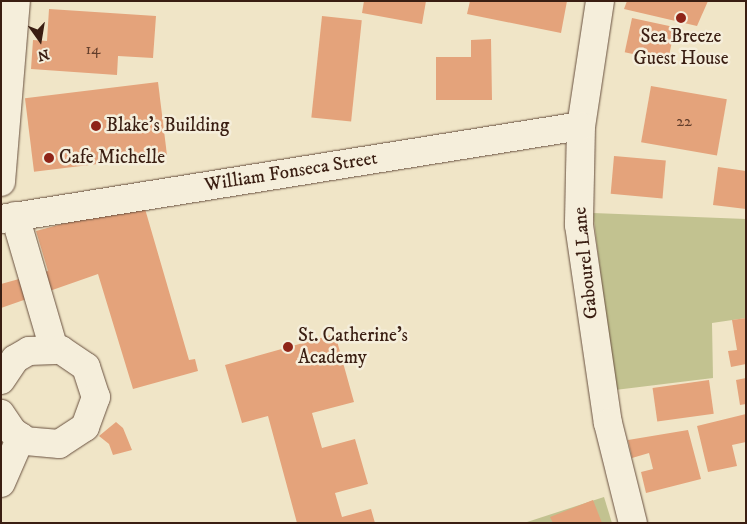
<!DOCTYPE html>
<html>
<head>
<meta charset="utf-8">
<style>
  body { margin:0 }
  #map { position:relative; width:747px; height:524px; overflow:hidden; background:#f0e5c7; font-family:"IM FELL DW Pica",serif }
  div>[style] { position:absolute }
  .green>* { inset:0; background:#c2c290 }
  .building>* { inset:0; background:#e4a37b; transform-origin:0 0 }
  .roads { filter:drop-shadow(0 0 1px #68503f) drop-shadow(0 0 1px #68503f) }
  .minor>* { height:28px; margin:-14px; padding:0 14px; transform-origin:14px; border-radius:14px; background:#f5eedb }
  .dots>* { width:14px; height:14px; translate:-50% -50%; box-sizing:border-box; border:2px solid #f5eedb; border-radius:50% }
  span { translate:-50% -50%; white-space:nowrap; text-align:center; line-height:1.15; -webkit-text-stroke:5px #f5eedb; paint-order:stroke }
  .number-label { font-size:16px; color:#643f2c }
  .number-label span { -webkit-text-stroke-width:0 }
  .poi-label { font-size:19px; color:#3a1e12 }
  .left { translate:0 -50%; text-align:left }
  .street-label { font-size:19px; color:#3a1e12 }
  .frame { position:absolute; inset:0; border:2px solid #3a1e12; pointer-events:none }
  .north { position:absolute; left:15px; top:15px; width:50px; height:50px; -webkit-text-stroke:4px #f5eedb; paint-order:stroke; rotate:167deg; font-size:14px; font-weight:700; line-height:20px; text-align:center; color:#3a1e12 }
  .north::after { content:''; display:block; margin:auto; width:18px; height:22px; background:#3a1e12; clip-path:polygon(50% 0,100% 100%,50% 72%,0 100%) }
</style>
</head>
<body>
<div id="map">
  <div class="green">
    <i style="clip-path:polygon(593px 213px,746px 219px,746px 318px,712px 323px,713px 378px,615px 390px)"></i>
    <i style="clip-path:polygon(604px 497px,612px 523px,524px 523px)"></i>
  </div>
  <div class="building">
    <i style="clip-path:polygon(364px 1px,426px 1px,422px 24px,362px 13px)"></i>
    <i style="clip-path:polygon(470px 1px,567px 1px,561px 33px,467px 14px)"></i>
    <i style="clip-path:polygon(627px 1px,708px 1px,697px 26px,624px 9px)"></i>
    <i style="clip-path:polygon(49px 9px,156px 16px,153px 58px,118px 56px,117px 75px,31px 69px,33px 40px,47px 41px)"></i>
    <i style="left:322px;top:16px;width:40px;height:102px;rotate:6deg"></i>
    <i style="left:632px;top:18px;width:44px;height:35px;rotate:12deg"></i>
    <i style="clip-path:polygon(491px 39px,492px 100px,436px 100px,436px 57px,471px 57px,471px 40px)"></i>
    <i style="left:158px;top:82px;width:74px;height:134px;rotate:83deg"></i>
    <i style="left:651px;top:86px;width:77px;height:57px;rotate:10deg"></i>
    <i style="left:614px;top:156px;width:52px;height:38px;rotate:5deg"></i>
    <i style="clip-path:polygon(718px 167px,746px 171px,746px 209px,713px 205px)"></i>
    <i style="clip-path:polygon(143px 202px,189px 360px,195px 359px,198px 371px,133px 389px,98px 274px,1px 308px,1px 284px,48px 271px,36px 231px)"></i>
    <i style="clip-path:polygon(746px 318px,746px 364px,731px 367px,728px 351px,737px 350px,732px 320px)"></i>
    <i style="clip-path:polygon(335px 334px,354px 402px,312px 413px,322px 448px,355px 439px,368px 484px,335px 493px,342px 517px,371px 509px,375px 523px,297px 523px,268px 416px,242px 423px,225px 365px)"></i>
    <i style="clip-path:polygon(746px 378px,746px 404px,740px 405px,736px 380px)"></i>
    <i style="left:709px;top:380px;width:34px;height:57px;rotate:82deg"></i>
    <i style="clip-path:polygon(746px 414px,746px 442px,732px 445px,737px 466px,708px 472px,697px 426px)"></i>
    <i style="clip-path:polygon(116px 422px,123px 428px,132px 450px,113px 455px,109px 444px,99px 436px)"></i>
    <i style="clip-path:polygon(688px 430px,701px 479px,646px 493px,641px 472px,653px 469px,649px 453px,632px 458px,628px 440px)"></i>
    <i style="clip-path:polygon(593px 500px,602px 523px,553px 523px,550px 517px)"></i>
  </div>
  <div class="roads">
    <div class="minor">
      <i style="left:600px;top:1px;width:126px;rotate:98.6deg"></i>
      <i style="left:581px;top:126px;width:99px;rotate:91.2deg"></i>
      <i style="left:579px;top:225px;width:200px;rotate:81.7deg"></i>
      <i style="left:608px;top:423px;width:103px;rotate:76deg"></i>
      <i style="left:1px;top:182px;width:182px;rotate:-85.3deg"></i>
      <i style="left:15px;top:216px;width:139px;rotate:73.7deg"></i>
      <i style="left:1px;top:219px;width:587px;rotate:-9.11deg"></i>
      <i style="left:1px;top:380px;width:25px;rotate:-56deg"></i>
      <i style="left:15px;top:359px;width:16px;rotate:-30deg"></i>
      <i style="left:29px;top:351px;width:32px;rotate:-2deg"></i>
      <i style="left:61px;top:350px;width:30px;rotate:34deg"></i>
      <i style="left:86px;top:367px;width:32px;rotate:72deg"></i>
      <i style="left:96px;top:397px;width:32px;rotate:110deg"></i>
      <i style="left:85px;top:427px;width:31px;rotate:147deg"></i>
      <i style="left:59px;top:444px;width:33px;rotate:-175deg"></i>
      <i style="left:26px;top:441px;width:16px;rotate:-145deg"></i>
      <i style="left:13px;top:432px;width:22px;rotate:-124deg"></i>
      <i style="left:1px;top:483px;width:50px;rotate:-66.5deg"></i>
    </div>
  </div>
  <div class="dots">
    <i style="left:681px;top:18px;background:#8f2418"></i>
    <i style="left:96px;top:126px;background:#8f2418"></i>
    <i style="left:49px;top:158px;background:#8f2418"></i>
    <i style="left:288px;top:347px;background:#8f2418"></i>
  </div>
  <div class="number-label">
    <span style="left:93px;top:49px">14</span>
    <span style="left:684px;top:121px">22</span>
  </div>
  <div class="poi-label">
    <span style="left:681px;top:48px">Sea Breeze<br>Guest House</span>
    <span class="left" style="left:106px;top:126px">Blake's Building</span>
    <span class="left" style="left:59px;top:158px">Cafe Michelle</span>
    <span class="left" style="left:298px;top:347px">St. Catherine's<br>Academy</span>
  </div>
  <div class="street-label">
    <span style="left:291px;top:172px;rotate:-9deg">William Fonseca Street</span>
    <span style="left:586px;top:263px;rotate:-96deg">Gabourel Lane</span>
  </div>
  <div class="frame"></div>
  <div class="north">N</div>
</div>
</body>
</html>
